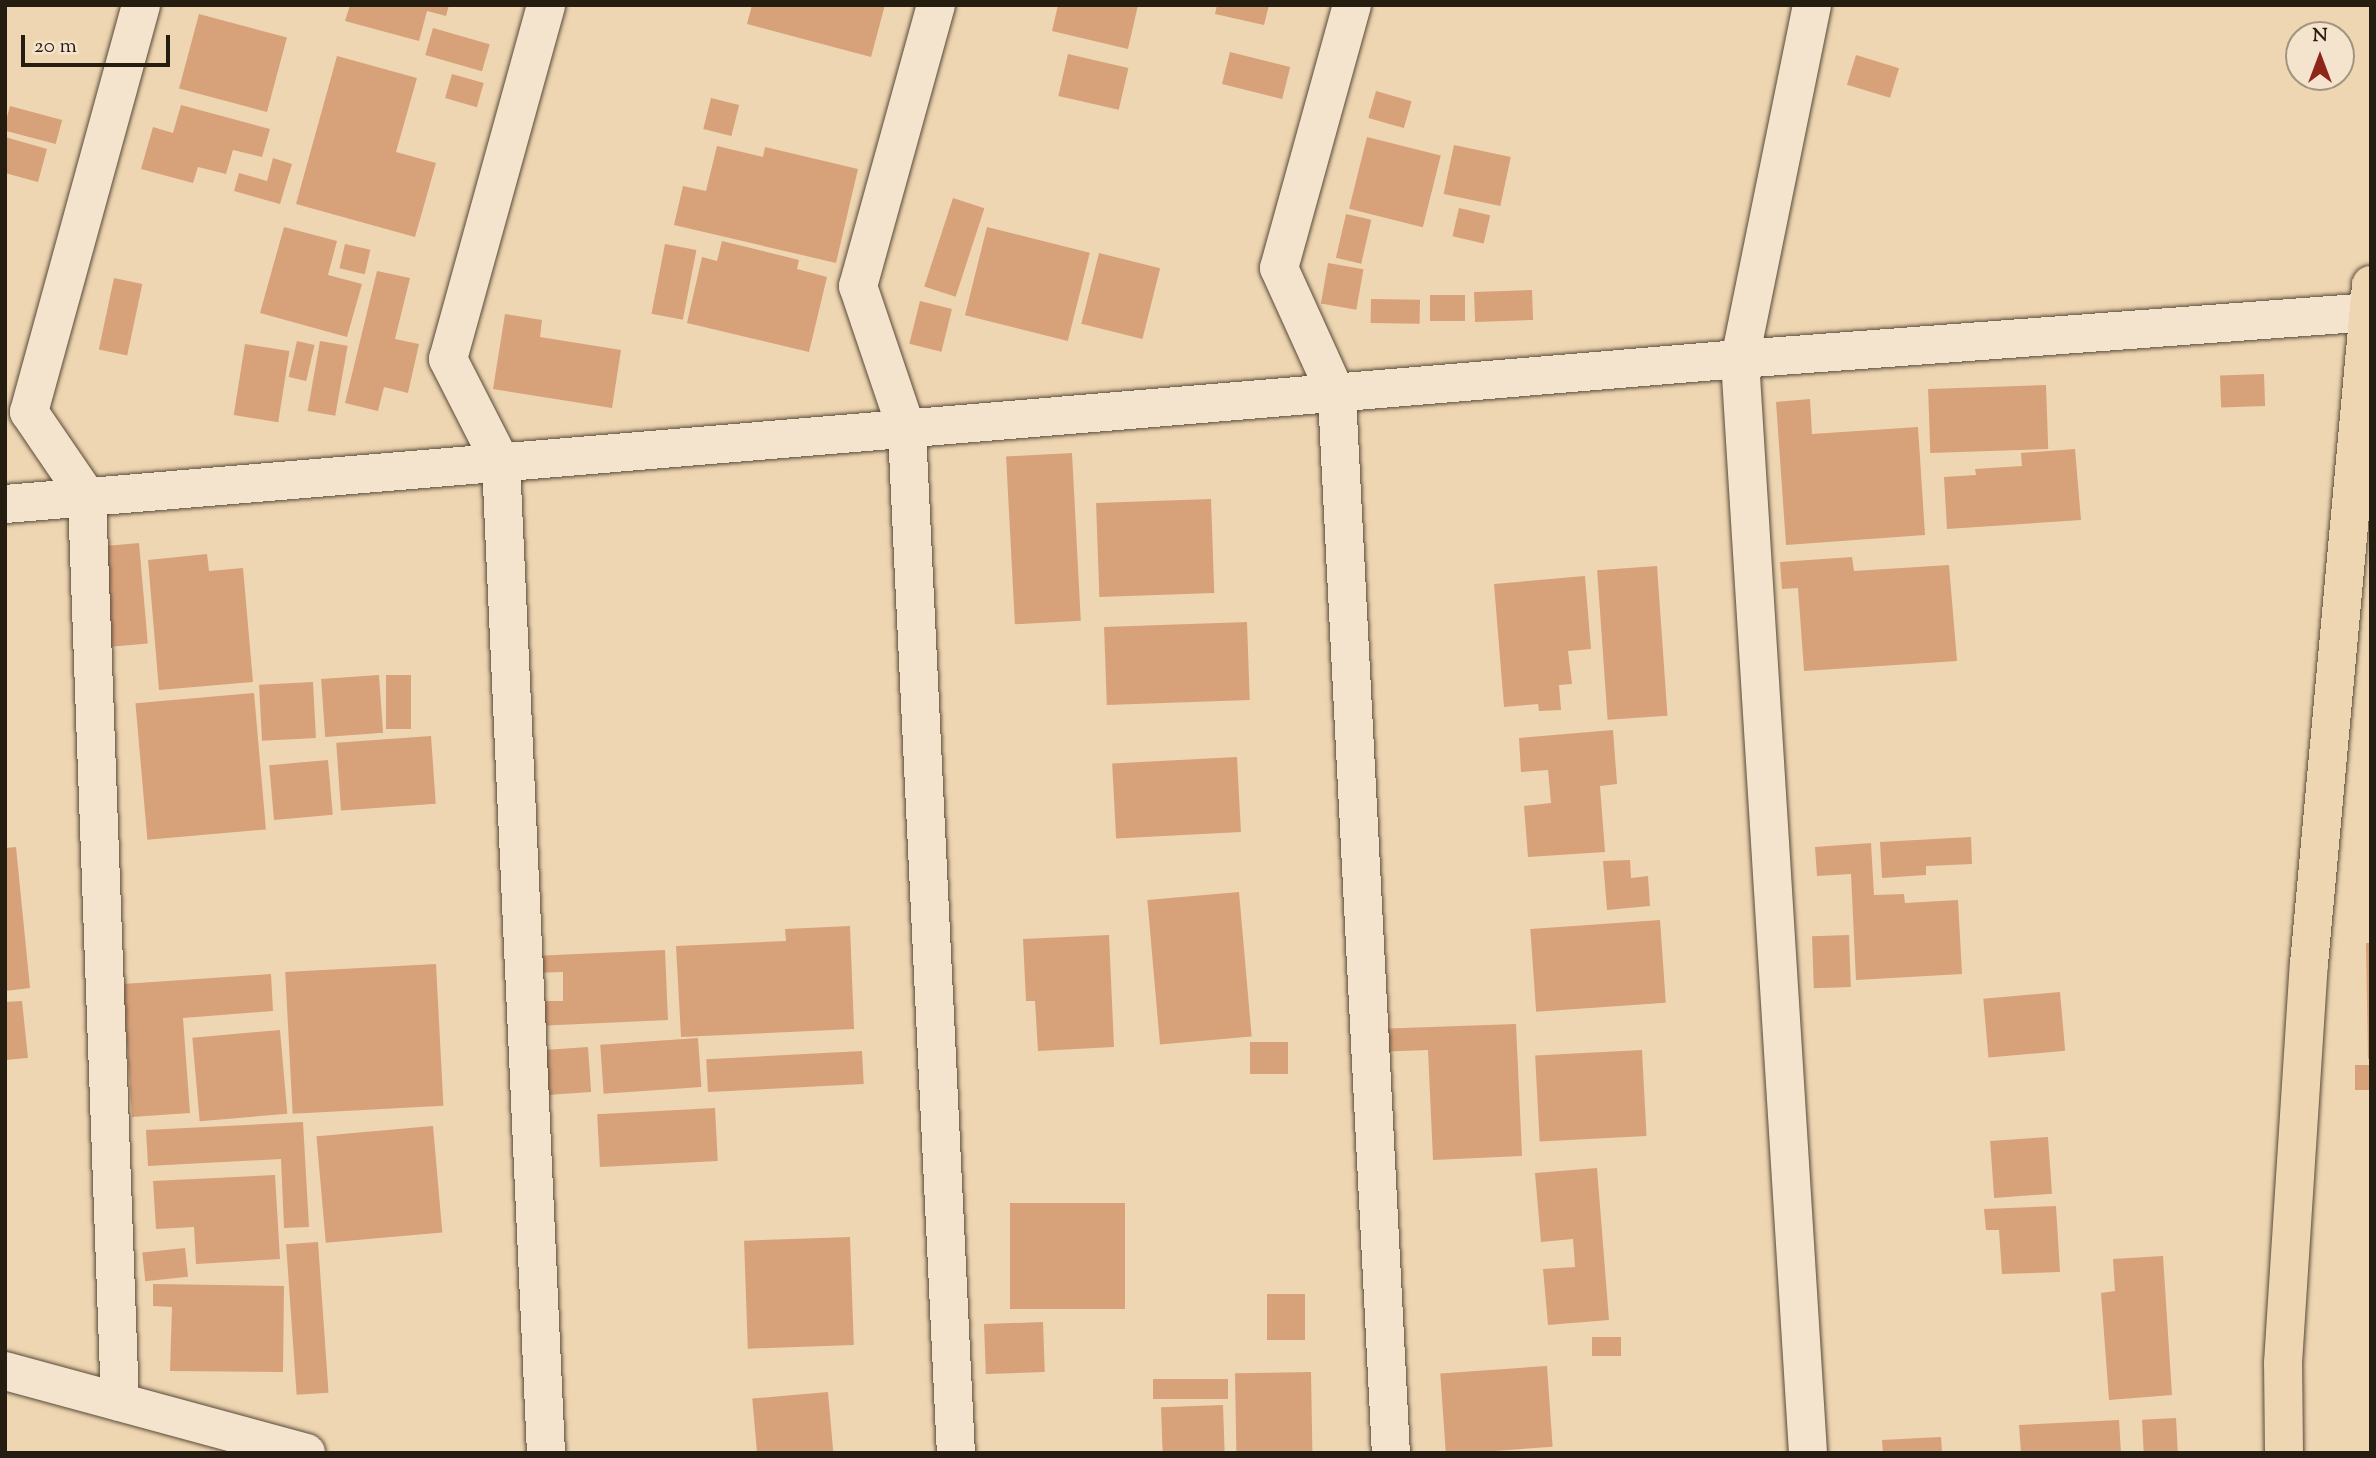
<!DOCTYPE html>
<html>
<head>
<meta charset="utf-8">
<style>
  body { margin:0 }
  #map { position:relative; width:2376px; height:1458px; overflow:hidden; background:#efd6b2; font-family:"Sorts Mill Goudy",serif }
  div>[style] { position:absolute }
  .building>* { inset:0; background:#d7a17a; transform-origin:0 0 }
  .roads { filter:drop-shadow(0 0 2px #584b39) drop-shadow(0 0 2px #584b39) }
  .minor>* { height:38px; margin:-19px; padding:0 19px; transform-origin:19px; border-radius:19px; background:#f5e4cd }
  .major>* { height:38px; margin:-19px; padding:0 19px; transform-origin:19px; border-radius:19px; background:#efd6b2 }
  span { translate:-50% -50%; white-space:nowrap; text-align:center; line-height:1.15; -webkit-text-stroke:5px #f5e4cd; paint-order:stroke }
  .frame { position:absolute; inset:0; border:7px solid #261d11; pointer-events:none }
  .north { position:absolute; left:2285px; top:21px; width:70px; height:70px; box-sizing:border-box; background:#f5e4cd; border:2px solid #a29482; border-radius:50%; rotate:0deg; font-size:19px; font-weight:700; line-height:28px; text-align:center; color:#261d11 }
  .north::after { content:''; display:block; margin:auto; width:24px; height:32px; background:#8f2418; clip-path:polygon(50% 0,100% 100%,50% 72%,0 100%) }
  .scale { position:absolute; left:21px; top:35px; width:149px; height:32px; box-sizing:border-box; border:4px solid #261d11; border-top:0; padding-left:9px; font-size:21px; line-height:24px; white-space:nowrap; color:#261d11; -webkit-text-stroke:5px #f5e4cd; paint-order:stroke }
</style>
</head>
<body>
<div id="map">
  <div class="building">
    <i style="clip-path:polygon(350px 5px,449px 5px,446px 16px,427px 11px,419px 41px,345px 21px)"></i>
    <i style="clip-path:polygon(752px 5px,885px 5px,871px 57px,747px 24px)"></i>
    <i style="clip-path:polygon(1058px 5px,1138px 5px,1128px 49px,1052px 31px)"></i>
    <i style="clip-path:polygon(1217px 5px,1269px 5px,1264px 25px,1215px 14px)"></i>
    <i style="left:199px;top:14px;width:91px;height:77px;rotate:15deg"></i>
    <i style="left:433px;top:28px;width:59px;height:28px;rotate:16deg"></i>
    <i style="left:1230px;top:52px;width:62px;height:33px;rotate:14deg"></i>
    <i style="left:1068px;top:54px;width:62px;height:43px;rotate:13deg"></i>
    <i style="left:1856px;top:55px;width:45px;height:31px;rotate:17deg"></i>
    <i style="clip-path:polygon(337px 56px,417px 78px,396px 152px,436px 163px,415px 237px,296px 204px)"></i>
    <i style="left:452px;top:74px;width:33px;height:25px;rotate:16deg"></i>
    <i style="left:1376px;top:91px;width:37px;height:28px;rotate:16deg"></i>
    <i style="left:711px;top:98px;width:29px;height:32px;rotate:14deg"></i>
    <i style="clip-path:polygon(181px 105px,270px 129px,262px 157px,233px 150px,226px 174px,198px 167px,193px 183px,141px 169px,153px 127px,173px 133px)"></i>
    <i style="left:10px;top:106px;width:54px;height:25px;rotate:15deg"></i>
    <i style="clip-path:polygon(5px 137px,47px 149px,38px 182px,5px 173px)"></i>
    <i style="left:1367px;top:137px;width:76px;height:74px;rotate:14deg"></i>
    <i style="left:1454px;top:145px;width:58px;height:50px;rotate:12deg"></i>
    <i style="clip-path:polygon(717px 146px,763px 157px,765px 147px,858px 169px,836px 263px,674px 225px,683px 186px,706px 191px)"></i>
    <i style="clip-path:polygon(273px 158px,292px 164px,280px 204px,234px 191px,239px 173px,267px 181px)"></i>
    <i style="left:953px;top:198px;width:33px;height:93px;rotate:18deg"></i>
    <i style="left:1459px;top:208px;width:32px;height:29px;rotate:13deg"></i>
    <i style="left:1346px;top:214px;width:26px;height:45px;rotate:13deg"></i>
    <i style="clip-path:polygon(284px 227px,337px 241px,328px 275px,362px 284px,347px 337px,260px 313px)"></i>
    <i style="left:987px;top:227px;width:106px;height:91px;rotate:14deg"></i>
    <i style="clip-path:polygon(722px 241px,799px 260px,797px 269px,827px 277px,809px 352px,687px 323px,702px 257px,717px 261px)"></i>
    <i style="left:345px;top:244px;width:26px;height:25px;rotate:13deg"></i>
    <i style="left:665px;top:244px;width:32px;height:71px;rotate:11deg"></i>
    <i style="left:1099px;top:253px;width:63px;height:73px;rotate:14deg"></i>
    <i style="left:1328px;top:263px;width:36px;height:41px;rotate:10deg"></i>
    <i style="clip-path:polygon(377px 271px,410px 278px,395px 339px,419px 344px,408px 393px,384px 387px,378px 411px,345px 403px)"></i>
    <i style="left:114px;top:278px;width:29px;height:73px;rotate:12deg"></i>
    <i style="left:1532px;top:290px;width:30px;height:58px;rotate:88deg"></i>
    <i style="left:1430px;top:295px;width:35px;height:26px"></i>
    <i style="left:1371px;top:299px;width:49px;height:24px;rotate:1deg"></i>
    <i style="left:920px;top:301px;width:33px;height:44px;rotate:14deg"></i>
    <i style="clip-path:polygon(505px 314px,542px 320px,540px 337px,621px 350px,612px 408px,493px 389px)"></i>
    <i style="left:297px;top:341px;width:18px;height:37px;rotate:13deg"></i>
    <i style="left:320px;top:341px;width:28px;height:71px;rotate:10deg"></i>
    <i style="left:245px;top:344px;width:45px;height:72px;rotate:9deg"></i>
    <i style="left:2264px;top:374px;width:32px;height:44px;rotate:88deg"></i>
    <i style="left:2046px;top:385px;width:64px;height:118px;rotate:88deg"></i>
    <i style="clip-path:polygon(1810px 399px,1812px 434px,1918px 427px,1925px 535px,1786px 545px,1776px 402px)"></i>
    <i style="clip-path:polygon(2075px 449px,2081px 520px,1947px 529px,1944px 477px,1976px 475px,1975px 469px,2022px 466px,2021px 453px)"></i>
    <i style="left:1072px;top:453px;width:168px;height:66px;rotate:87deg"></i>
    <i style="left:1211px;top:499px;width:94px;height:115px;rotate:88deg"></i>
    <i style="left:139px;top:543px;width:101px;height:37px;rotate:85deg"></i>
    <i style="clip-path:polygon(207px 554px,209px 571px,243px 568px,253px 682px,159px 690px,148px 560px)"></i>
    <i style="clip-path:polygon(1852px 557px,1854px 571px,1949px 565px,1957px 661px,1804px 671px,1798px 588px,1782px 589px,1780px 562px)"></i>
    <i style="left:1657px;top:566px;width:150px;height:60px;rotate:86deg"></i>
    <i style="clip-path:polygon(1585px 576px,1591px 649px,1568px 651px,1572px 684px,1559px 685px,1561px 710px,1539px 711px,1538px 704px,1504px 707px,1494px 584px)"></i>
    <i style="left:1247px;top:622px;width:78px;height:143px;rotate:88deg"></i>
    <i style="left:379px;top:675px;width:58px;height:58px;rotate:86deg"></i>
    <i style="left:386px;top:675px;width:25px;height:54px"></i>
    <i style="left:313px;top:682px;width:56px;height:54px;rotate:87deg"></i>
    <i style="left:254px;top:693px;width:137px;height:119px;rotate:85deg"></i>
    <i style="clip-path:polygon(1613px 730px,1617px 784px,1600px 786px,1605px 852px,1528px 857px,1524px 806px,1551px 803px,1548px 770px,1521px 772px,1519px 738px)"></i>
    <i style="left:431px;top:736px;width:68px;height:95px;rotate:86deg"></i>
    <i style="left:1237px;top:757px;width:75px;height:125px;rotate:87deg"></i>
    <i style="left:328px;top:760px;width:55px;height:59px;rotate:85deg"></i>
    <i style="clip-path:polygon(1971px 837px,1972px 864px,1926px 866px,1926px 875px,1882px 878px,1880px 842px)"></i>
    <i style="clip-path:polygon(1871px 843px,1874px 895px,1904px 894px,1905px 903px,1958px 900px,1962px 974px,1856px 980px,1851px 874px,1817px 876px,1815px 847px)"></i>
    <i style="clip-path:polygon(16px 847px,30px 988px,5px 991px,5px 848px)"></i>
    <i style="clip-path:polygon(1630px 860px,1631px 878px,1648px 876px,1650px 906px,1607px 910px,1603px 861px)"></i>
    <i style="left:1239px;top:892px;width:145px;height:92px;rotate:85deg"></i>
    <i style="left:1660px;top:920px;width:83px;height:130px;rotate:86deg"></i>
    <i style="clip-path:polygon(850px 926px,854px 1029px,681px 1037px,676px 946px,786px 941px,785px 929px)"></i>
    <i style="clip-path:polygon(1109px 935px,1114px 1047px,1038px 1051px,1035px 1001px,1026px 1001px,1023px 939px)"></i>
    <i style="left:1849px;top:935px;width:52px;height:37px;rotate:88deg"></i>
    <i style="clip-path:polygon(2366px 943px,2371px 943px,2371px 1059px,2368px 1059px)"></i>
    <i style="clip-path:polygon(665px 950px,668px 1020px,536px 1026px,534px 1001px,563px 1001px,563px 972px,534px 973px,533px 956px)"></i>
    <i style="left:436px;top:964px;width:142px;height:151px;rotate:87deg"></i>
    <i style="clip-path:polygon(271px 974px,273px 1011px,183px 1018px,190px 1113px,132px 1117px,123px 984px)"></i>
    <i style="left:2060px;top:992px;width:59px;height:77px;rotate:85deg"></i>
    <i style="clip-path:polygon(22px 1001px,28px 1058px,5px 1060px,5px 1002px)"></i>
    <i style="clip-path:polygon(1516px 1024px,1522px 1156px,1433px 1160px,1428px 1050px,1375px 1052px,1374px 1029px)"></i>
    <i style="left:280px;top:1030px;width:84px;height:88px;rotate:85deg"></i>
    <i style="left:698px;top:1038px;width:49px;height:98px;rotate:86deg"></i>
    <i style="left:1250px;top:1042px;width:38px;height:32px"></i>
    <i style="left:588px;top:1047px;width:45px;height:55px;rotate:86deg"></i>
    <i style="left:1642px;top:1050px;width:86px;height:107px;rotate:87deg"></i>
    <i style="left:862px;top:1051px;width:33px;height:156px;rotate:87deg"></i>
    <i style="left:2371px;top:1065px;width:25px;height:16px;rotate:90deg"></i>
    <i style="left:715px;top:1108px;width:53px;height:118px;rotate:87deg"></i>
    <i style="clip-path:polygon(303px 1122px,309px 1227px,284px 1228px,281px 1159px,148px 1166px,146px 1130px)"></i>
    <i style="left:433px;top:1126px;width:107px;height:117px;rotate:85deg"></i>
    <i style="left:2048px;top:1137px;width:57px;height:58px;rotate:86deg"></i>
    <i style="clip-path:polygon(1597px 1168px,1609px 1320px,1548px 1325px,1543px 1269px,1575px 1267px,1573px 1239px,1541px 1242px,1535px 1173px)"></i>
    <i style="clip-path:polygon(275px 1175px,280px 1259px,196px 1264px,194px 1227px,156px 1229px,153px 1181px)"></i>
    <i style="left:1010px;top:1203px;width:115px;height:106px"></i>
    <i style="clip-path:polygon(2056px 1206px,2060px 1272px,2002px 1274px,1999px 1230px,1986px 1230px,1984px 1209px)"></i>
    <i style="left:850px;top:1237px;width:108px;height:106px;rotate:88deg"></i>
    <i style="left:318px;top:1242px;width:151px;height:32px;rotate:86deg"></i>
    <i style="left:185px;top:1248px;width:29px;height:43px;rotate:84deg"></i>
    <i style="clip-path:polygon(2163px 1256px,2172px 1395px,2109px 1400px,2101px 1293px,2115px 1291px,2113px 1259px)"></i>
    <i style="clip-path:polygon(153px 1284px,284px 1286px,283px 1372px,170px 1371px,172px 1307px,153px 1306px)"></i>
    <i style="left:1305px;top:1294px;width:46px;height:38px;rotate:90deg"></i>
    <i style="left:1043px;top:1322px;width:50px;height:59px;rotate:88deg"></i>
    <i style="left:1621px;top:1337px;width:19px;height:29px;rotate:90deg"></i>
    <i style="left:1547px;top:1366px;width:81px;height:107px;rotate:86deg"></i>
    <i style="left:1311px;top:1372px;width:81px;height:76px;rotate:89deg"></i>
    <i style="left:1153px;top:1379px;width:75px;height:20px"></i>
    <i style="left:828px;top:1392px;width:61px;height:76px;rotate:85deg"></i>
    <i style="left:1223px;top:1405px;width:48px;height:62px;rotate:88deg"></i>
    <i style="left:2176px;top:1418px;width:35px;height:34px;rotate:87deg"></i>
    <i style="clip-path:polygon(2119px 1420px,2121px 1453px,2021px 1453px,2019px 1425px)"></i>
    <i style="clip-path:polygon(1941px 1437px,1942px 1453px,1883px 1453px,1882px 1440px)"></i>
  </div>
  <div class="roads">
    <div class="minor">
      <i style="left:936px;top:5px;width:292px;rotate:105.5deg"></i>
      <i style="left:858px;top:286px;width:153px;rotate:71.3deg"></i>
      <i style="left:907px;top:431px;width:1023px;rotate:87.26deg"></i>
      <i style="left:1352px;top:5px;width:273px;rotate:105.5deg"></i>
      <i style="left:1279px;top:268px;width:141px;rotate:65.6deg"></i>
      <i style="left:1337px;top:396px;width:1058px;rotate:87.08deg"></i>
      <i style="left:5px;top:504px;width:1741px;rotate:-4.78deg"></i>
      <i style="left:1740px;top:359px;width:633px;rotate:-4.26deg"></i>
      <i style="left:5px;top:1371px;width:312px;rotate:15.2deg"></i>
      <i style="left:120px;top:1402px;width:906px;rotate:-92.09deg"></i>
      <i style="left:87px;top:497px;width:103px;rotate:-124.3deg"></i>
      <i style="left:29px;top:412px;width:422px;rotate:-74.6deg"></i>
      <i style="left:546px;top:1453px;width:991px;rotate:-92.6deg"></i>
      <i style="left:501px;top:463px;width:117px;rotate:-117deg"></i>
      <i style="left:448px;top:359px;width:367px;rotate:-74.5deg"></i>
      <i style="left:1808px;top:1453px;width:1096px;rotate:-93.56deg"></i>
      <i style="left:1740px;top:359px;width:361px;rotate:-78.5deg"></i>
    </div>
    <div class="major">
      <i style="left:2284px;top:1453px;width:90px;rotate:-90.6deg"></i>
      <i style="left:2283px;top:1363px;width:400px;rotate:-86.3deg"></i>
      <i style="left:2309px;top:964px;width:682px;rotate:-84.78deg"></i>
    </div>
  </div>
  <div class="frame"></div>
  <div class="north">N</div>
  <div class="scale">20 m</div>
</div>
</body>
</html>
